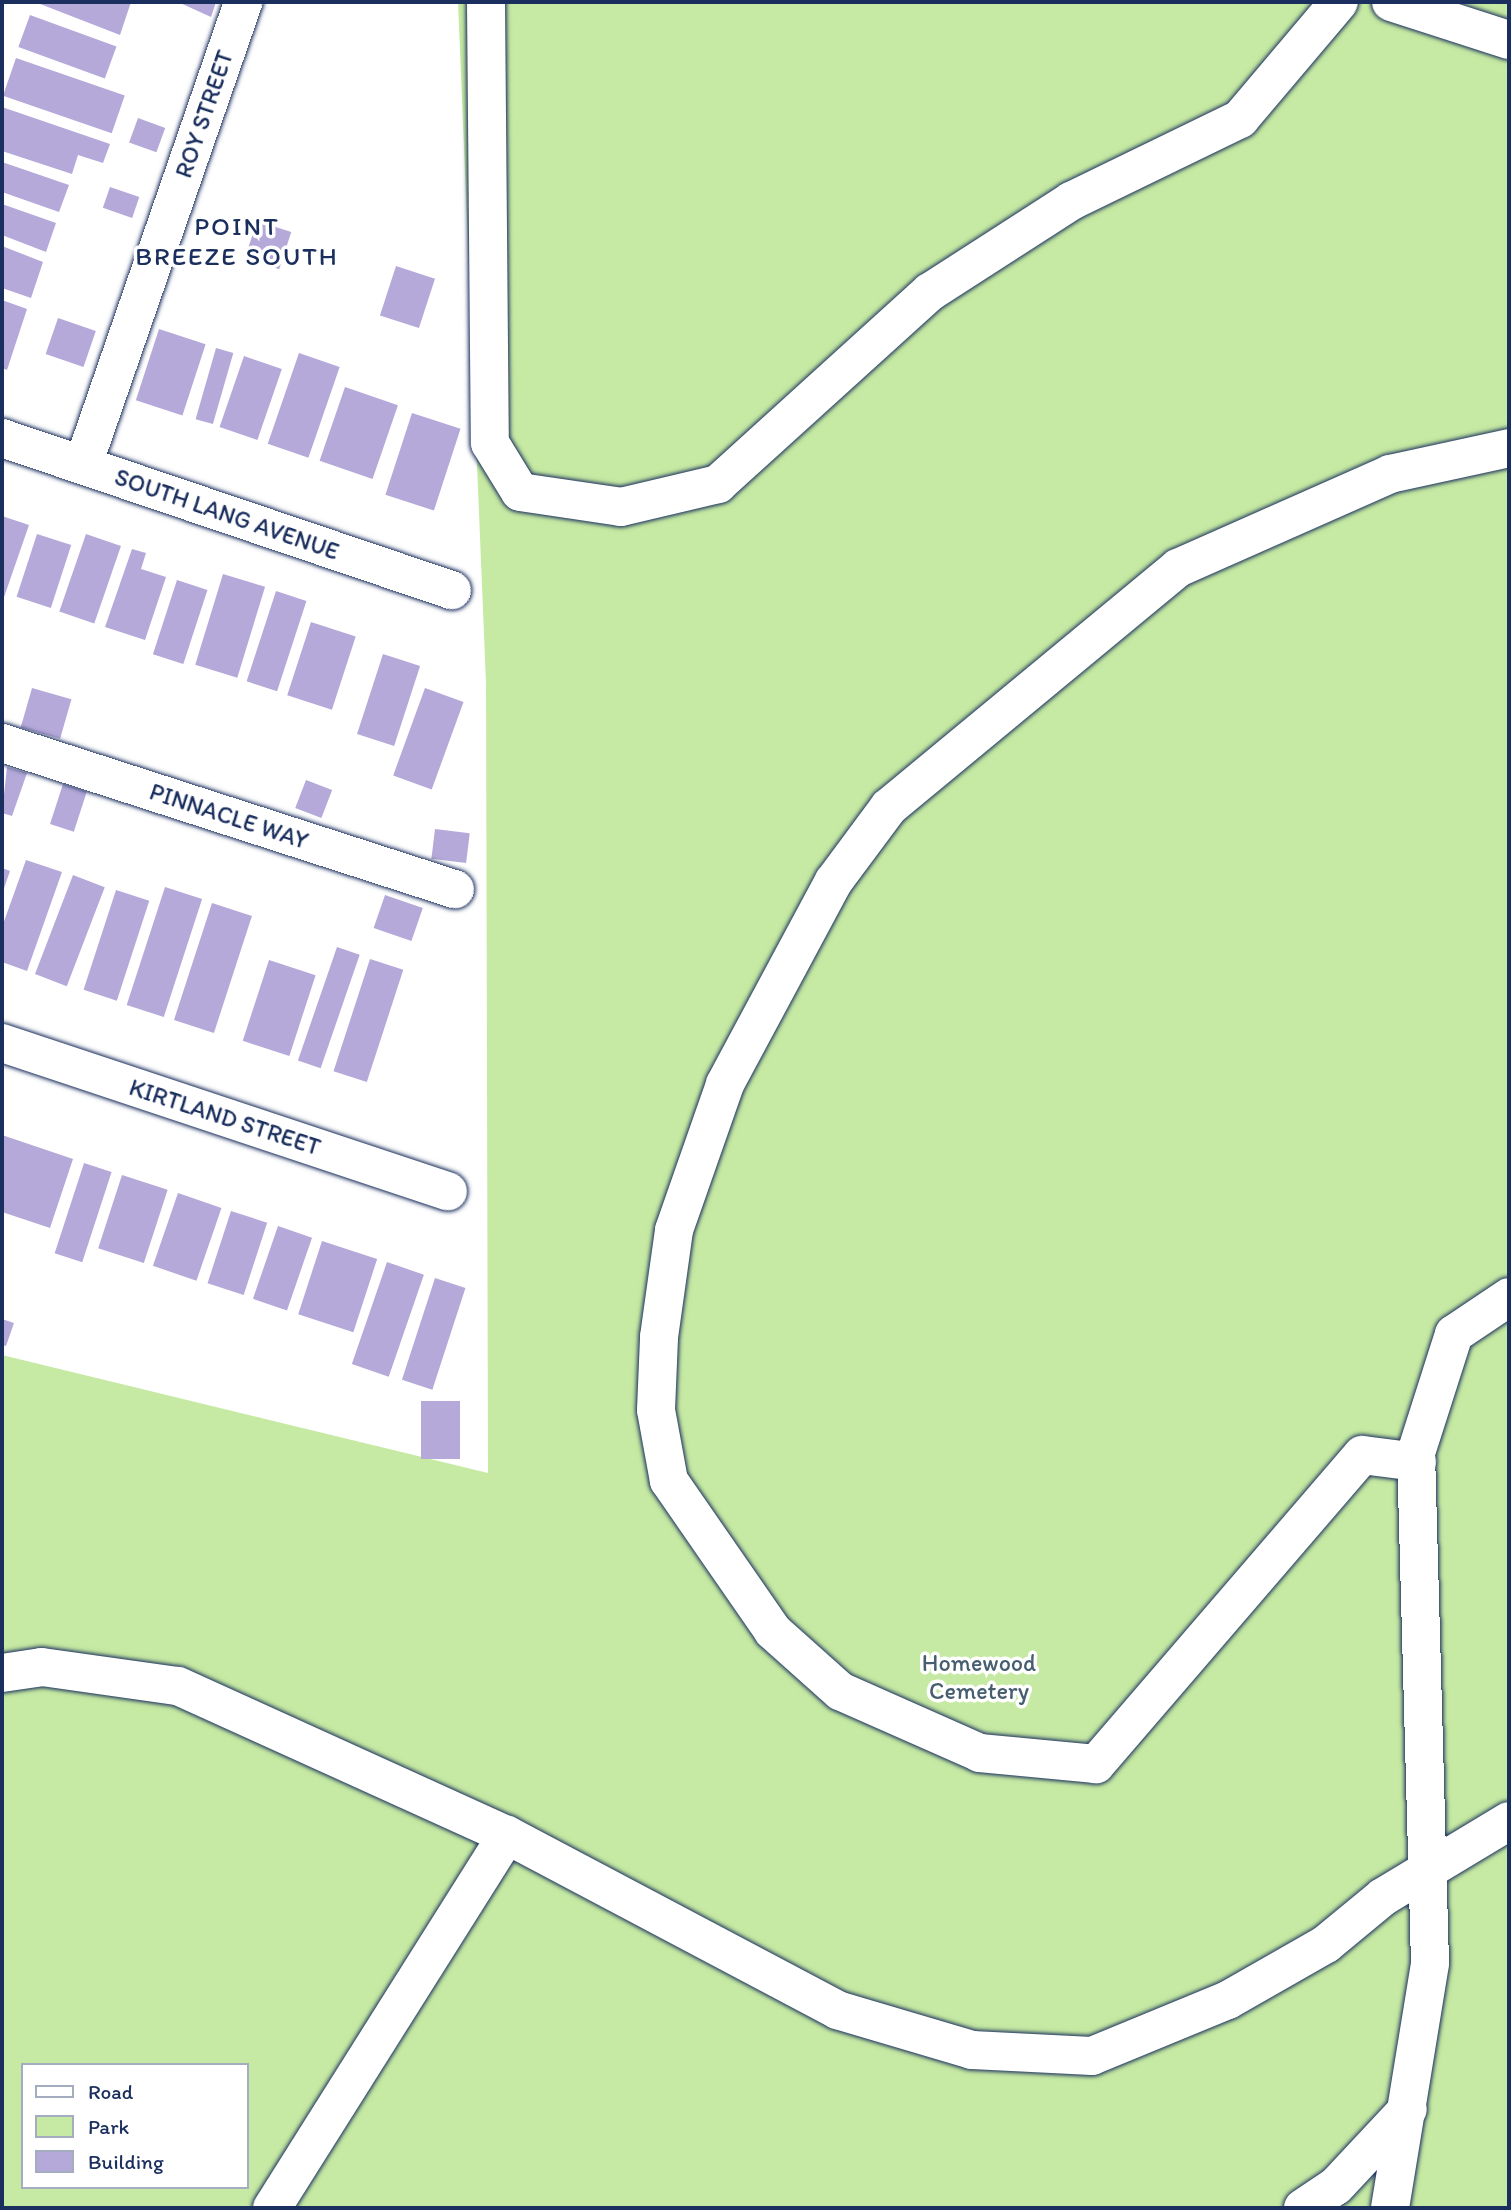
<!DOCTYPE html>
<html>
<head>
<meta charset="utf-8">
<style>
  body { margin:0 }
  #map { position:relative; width:1511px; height:2210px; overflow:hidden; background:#fff; font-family:Itim,sans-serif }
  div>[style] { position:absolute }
  .green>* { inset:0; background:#c6eaa3 }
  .building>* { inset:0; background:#b5a9da; transform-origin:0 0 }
  .roads { filter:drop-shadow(0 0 2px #1b2f5e) drop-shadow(0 0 2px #1b2f5e) }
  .minor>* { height:38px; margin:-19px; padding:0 19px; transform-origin:19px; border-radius:19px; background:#fff }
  span { translate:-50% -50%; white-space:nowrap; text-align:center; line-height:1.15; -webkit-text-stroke:7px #fff; paint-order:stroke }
  .street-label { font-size:24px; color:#1b2f5e }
  .park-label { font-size:24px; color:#465e6f }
  .neighbourhood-label { font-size:26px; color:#1b2f5e; letter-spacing:2px }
  .frame { position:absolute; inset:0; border:4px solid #1b2f5e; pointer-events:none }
  .legend { position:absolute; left:21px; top:2063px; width:228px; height:126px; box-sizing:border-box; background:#fff; border:2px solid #a4acbf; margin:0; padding:9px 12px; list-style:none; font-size:21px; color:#1b2f5e }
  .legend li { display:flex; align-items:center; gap:14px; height:35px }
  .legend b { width:35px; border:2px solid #a4acbf }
</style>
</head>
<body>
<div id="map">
  <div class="green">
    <i style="clip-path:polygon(evenodd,458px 2px,1509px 2px,1509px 2208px,2px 2208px,2px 1355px,488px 1473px,486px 683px,458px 2px,23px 2065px,247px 2065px,247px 2187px,23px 2187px,23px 2065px)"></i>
  </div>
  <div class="building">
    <i style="clip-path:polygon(35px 2px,131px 2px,120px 35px)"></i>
    <i style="clip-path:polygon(178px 2px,216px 2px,211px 17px)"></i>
    <i style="left:30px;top:15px;width:92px;height:34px;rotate:20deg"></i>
    <i style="left:16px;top:58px;width:115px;height:40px;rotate:19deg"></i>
    <i style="clip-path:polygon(2px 107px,110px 144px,103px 163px,78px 155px,72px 174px,2px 151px)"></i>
    <i style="left:138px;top:118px;width:29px;height:26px;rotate:20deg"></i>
    <i style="clip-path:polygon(2px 162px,69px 185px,59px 212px,2px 192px)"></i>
    <i style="left:110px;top:187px;width:31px;height:22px;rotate:19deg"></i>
    <i style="clip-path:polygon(2px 204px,56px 223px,46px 252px,2px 235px)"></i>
    <i style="left:257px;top:221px;width:36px;height:39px;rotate:18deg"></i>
    <i style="clip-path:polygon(2px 246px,43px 262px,31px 298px,2px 288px)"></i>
    <i style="left:396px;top:266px;width:41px;height:52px;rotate:18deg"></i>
    <i style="clip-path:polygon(2px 300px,27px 309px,7px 370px,2px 368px)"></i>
    <i style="left:58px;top:318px;width:40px;height:38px;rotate:19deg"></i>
    <i style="left:159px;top:329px;width:49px;height:75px;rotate:18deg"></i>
    <i style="left:216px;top:348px;width:18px;height:74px;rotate:16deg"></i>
    <i style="left:299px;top:353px;width:43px;height:96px;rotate:19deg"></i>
    <i style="left:244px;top:356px;width:40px;height:75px;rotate:19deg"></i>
    <i style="left:345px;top:387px;width:56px;height:78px;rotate:19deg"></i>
    <i style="left:412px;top:413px;width:51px;height:86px;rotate:18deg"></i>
    <i style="clip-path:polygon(2px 516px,29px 525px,2px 603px)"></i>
    <i style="left:37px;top:534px;width:36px;height:66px;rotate:18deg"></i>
    <i style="left:86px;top:534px;width:37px;height:82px;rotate:19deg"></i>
    <i style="clip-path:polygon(132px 549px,146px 553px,141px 569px,166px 577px,145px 640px,105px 627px)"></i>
    <i style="left:223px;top:574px;width:44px;height:95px;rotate:17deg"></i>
    <i style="left:177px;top:580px;width:32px;height:78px;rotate:18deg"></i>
    <i style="left:276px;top:591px;width:32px;height:95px;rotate:18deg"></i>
    <i style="left:311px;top:622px;width:47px;height:77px;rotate:18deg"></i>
    <i style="left:383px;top:654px;width:39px;height:84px;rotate:18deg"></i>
    <i style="left:32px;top:688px;width:41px;height:41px;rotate:16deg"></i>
    <i style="left:425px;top:688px;width:41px;height:93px;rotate:20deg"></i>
    <i style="clip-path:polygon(7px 767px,27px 773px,12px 816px,2px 813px)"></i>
    <i style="left:306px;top:780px;width:28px;height:30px;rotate:21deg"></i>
    <i style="left:63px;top:784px;width:25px;height:42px;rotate:18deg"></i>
    <i style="left:435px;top:829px;width:35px;height:30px;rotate:7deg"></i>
    <i style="clip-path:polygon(26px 860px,62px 872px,27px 971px,2px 962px,2px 927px)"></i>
    <i style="clip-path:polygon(2px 868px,10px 871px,2px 894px)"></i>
    <i style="left:73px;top:875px;width:34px;height:106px;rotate:21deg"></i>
    <i style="left:165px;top:887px;width:39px;height:124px;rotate:18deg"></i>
    <i style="left:116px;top:890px;width:35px;height:105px;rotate:18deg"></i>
    <i style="left:385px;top:895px;width:40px;height:35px;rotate:19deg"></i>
    <i style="left:212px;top:903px;width:42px;height:123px;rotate:18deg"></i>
    <i style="left:337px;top:947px;width:24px;height:120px;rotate:19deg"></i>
    <i style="left:370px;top:959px;width:35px;height:118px;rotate:18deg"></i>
    <i style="left:269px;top:960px;width:49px;height:85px;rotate:18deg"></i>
    <i style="clip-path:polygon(2px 1135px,73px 1159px,50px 1228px,2px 1212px)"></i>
    <i style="left:84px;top:1163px;width:29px;height:95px;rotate:18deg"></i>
    <i style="left:122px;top:1175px;width:48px;height:77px;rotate:18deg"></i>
    <i style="left:178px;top:1193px;width:46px;height:77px;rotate:19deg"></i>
    <i style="left:231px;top:1211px;width:38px;height:76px;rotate:18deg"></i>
    <i style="left:278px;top:1226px;width:36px;height:77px;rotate:19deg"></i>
    <i style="left:322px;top:1241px;width:58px;height:77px;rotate:18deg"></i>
    <i style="left:387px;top:1262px;width:39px;height:108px;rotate:19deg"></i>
    <i style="left:435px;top:1278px;width:32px;height:107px;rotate:18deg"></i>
    <i style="clip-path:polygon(2px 1319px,14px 1323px,6px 1346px,2px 1345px)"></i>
    <i style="left:421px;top:1401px;width:39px;height:58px"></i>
  </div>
  <div class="roads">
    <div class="minor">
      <i style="left:486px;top:2px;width:441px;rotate:89.5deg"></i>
      <i style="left:490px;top:443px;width:57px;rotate:58.5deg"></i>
      <i style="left:520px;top:492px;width:102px;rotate:8.4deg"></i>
      <i style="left:621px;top:507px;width:100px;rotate:-13.3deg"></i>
      <i style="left:718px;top:484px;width:286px;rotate:-42.2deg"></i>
      <i style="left:930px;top:292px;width:168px;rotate:-32.8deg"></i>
      <i style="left:1071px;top:201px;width:188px;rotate:-25.9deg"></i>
      <i style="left:1240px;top:119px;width:153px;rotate:-49.8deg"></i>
      <i style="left:1391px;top:2px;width:124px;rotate:17.9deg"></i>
      <i style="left:2px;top:438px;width:475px;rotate:18.7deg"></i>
      <i style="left:83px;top:465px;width:490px;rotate:-70.9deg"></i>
      <i style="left:2px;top:743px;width:476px;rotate:17.9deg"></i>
      <i style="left:2px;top:1043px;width:470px;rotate:18.4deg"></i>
      <i style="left:1417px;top:1462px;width:55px;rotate:-172.7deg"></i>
      <i style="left:1362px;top:1455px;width:408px;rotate:130.7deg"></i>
      <i style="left:1096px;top:1764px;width:117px;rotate:-174.6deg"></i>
      <i style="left:980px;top:1753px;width:153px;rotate:-156.1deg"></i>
      <i style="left:840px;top:1691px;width:90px;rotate:-138.2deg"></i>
      <i style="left:773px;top:1631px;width:183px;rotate:-124.7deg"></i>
      <i style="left:669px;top:1481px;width:72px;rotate:-100.4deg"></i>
      <i style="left:656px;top:1410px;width:73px;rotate:-87.6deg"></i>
      <i style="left:659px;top:1337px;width:108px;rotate:-82deg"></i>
      <i style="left:674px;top:1230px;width:155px;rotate:-70.7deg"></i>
      <i style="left:725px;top:1084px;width:230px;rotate:-61.8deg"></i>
      <i style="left:834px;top:881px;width:92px;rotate:-53.4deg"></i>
      <i style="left:889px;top:807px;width:375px;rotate:-39.6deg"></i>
      <i style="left:1178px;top:568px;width:232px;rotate:-23.9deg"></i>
      <i style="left:1390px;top:474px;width:122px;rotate:-12.3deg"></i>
      <i style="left:2px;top:1673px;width:40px;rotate:-8.5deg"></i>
      <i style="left:42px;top:1667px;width:137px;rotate:8deg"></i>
      <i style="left:178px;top:1686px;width:361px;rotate:24.4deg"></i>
      <i style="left:507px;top:1835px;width:374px;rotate:27.9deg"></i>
      <i style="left:837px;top:2010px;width:141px;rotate:16.5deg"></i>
      <i style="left:972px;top:2050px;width:120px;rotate:2.9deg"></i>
      <i style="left:1092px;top:2056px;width:147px;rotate:-22.4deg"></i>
      <i style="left:1228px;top:2000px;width:113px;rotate:-29.7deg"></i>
      <i style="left:1326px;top:1944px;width:74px;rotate:-39.5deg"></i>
      <i style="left:1383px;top:1897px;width:147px;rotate:-31.1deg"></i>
      <i style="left:272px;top:2208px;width:441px;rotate:-57.8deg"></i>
      <i style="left:1303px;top:2208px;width:40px;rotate:-34deg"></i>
      <i style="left:1336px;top:2186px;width:105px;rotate:-46.9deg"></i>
      <i style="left:1390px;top:2208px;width:248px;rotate:-80.7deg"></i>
      <i style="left:1430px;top:1963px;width:510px;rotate:-91.57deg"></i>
      <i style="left:1416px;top:1453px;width:125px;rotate:-72.3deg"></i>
      <i style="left:1454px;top:1334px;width:66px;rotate:-33.9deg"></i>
    </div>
  </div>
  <div class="street-label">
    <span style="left:204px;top:114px;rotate:-71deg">ROY STREET</span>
    <span style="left:227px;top:514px;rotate:19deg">SOUTH LANG AVENUE</span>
    <span style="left:229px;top:816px;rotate:18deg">PINNACLE WAY</span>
    <span style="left:225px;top:1117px;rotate:18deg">KIRTLAND STREET</span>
  </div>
  <div class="park-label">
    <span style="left:979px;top:1677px">Homewood<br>Cemetery</span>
  </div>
  <div class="neighbourhood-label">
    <span style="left:237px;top:242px">POINT<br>BREEZE SOUTH</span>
  </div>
  <div class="frame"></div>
  <ul class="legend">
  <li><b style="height:9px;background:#fff"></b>Road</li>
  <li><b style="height:19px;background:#c6eaa3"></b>Park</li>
  <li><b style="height:19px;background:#b5a9da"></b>Building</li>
  </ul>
</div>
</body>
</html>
